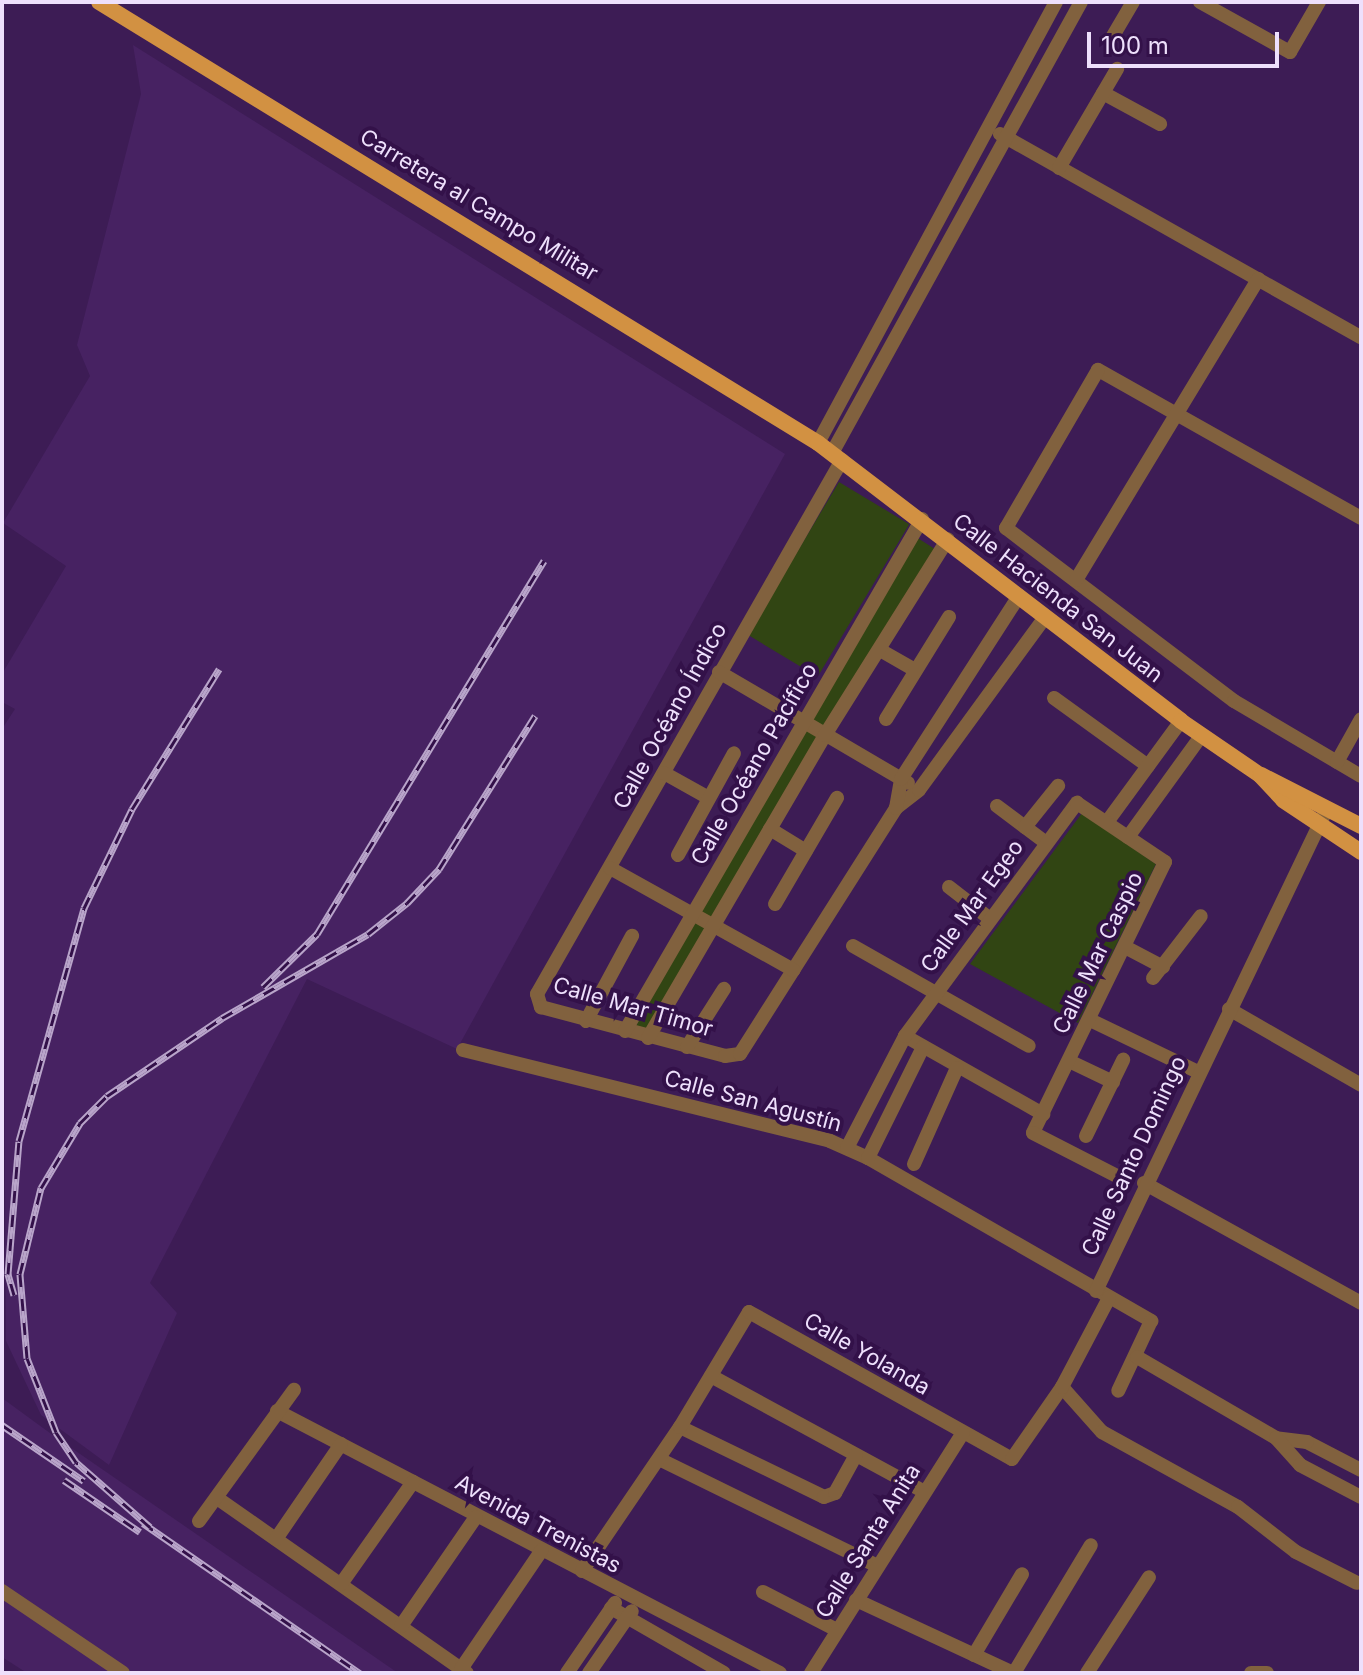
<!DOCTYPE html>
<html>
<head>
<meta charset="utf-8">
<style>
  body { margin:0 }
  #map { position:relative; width:1363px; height:1675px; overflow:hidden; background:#3d1c55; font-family:Inter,sans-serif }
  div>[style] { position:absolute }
  .built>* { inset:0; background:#472262 }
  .green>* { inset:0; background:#314513; transform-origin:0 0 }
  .minor>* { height:14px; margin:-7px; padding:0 7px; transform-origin:7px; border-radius:7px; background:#81613e }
  .major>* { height:16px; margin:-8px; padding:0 8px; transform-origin:8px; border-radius:8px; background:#d29142 }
  .rail>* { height:7px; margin-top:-3.5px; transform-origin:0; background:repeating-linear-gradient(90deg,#331149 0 12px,#b9a5ca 0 24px); box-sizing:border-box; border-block:2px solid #b9a5ca }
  span { translate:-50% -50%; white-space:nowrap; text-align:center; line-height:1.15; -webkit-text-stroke:8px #331149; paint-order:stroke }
  .street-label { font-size:22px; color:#eee0fc }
  .frame { position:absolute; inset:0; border:4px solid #eee0fc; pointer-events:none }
  .scale { position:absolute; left:1087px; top:32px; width:192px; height:36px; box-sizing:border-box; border:4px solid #eee0fc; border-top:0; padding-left:10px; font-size:24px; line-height:28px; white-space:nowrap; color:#eee0fc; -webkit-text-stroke:6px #331149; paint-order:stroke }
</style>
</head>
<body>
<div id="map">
  <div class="built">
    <i style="clip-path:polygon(133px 45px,785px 454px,457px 1049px,307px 979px,150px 1283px,177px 1313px,109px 1465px,41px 1415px,6px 1341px,2px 729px,15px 709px,2px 702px,2px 674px,66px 566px,3px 523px,90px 376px,77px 345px,141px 94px)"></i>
    <i style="clip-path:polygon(2px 1398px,54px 1436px,398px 1673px,27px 1673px,2px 1657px)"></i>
  </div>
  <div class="green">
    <i style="left:839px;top:482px;width:82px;height:178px;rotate:31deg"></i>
    <i style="clip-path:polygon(916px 537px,935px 549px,645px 1033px,634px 1029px)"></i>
    <i style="clip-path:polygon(1082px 813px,1156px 864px,1078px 1023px,970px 964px)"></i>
  </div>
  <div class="minor">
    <i style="left:1200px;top:2px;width:103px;rotate:29.1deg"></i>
    <i style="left:1290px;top:52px;width:58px;rotate:-59.9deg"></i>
    <i style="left:1110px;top:41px;width:45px;rotate:-59.5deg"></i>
    <i style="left:1103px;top:93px;width:65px;rotate:28.5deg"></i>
    <i style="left:1000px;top:134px;width:414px;rotate:29.4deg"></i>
    <i style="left:1059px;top:168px;width:115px;rotate:-59.6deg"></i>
    <i style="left:818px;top:443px;width:501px;rotate:-61.65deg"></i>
    <i style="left:832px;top:453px;width:515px;rotate:-61.1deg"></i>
    <i style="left:842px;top:460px;width:615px;rotate:119.73deg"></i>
    <i style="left:537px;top:994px;width:14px;rotate:73deg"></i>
    <i style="left:541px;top:1007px;width:190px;rotate:14.9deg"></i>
    <i style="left:725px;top:1056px;width:15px;rotate:-8deg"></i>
    <i style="left:740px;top:1054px;width:291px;rotate:-57.6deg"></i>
    <i style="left:896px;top:808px;width:29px;rotate:-38deg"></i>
    <i style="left:919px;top:790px;width:215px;rotate:-53.9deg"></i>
    <i style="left:1361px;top:518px;width:302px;rotate:-150.6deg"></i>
    <i style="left:1098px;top:370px;width:183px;rotate:120.2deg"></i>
    <i style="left:1006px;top:528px;width:286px;rotate:37.2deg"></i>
    <i style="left:1234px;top:701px;width:147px;rotate:30.6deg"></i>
    <i style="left:1076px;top:580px;width:352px;rotate:-58.8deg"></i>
    <i style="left:880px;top:650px;width:40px;rotate:29.7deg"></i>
    <i style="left:719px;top:672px;width:219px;rotate:30.4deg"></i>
    <i style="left:1054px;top:698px;width:116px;rotate:35.9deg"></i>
    <i style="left:886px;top:719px;width:120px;rotate:-58.3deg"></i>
    <i style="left:1337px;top:762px;width:49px;rotate:-60.8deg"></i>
    <i style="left:664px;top:773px;width:51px;rotate:29.1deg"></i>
    <i style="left:997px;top:806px;width:60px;rotate:36.9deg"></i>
    <i style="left:896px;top:808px;width:29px;rotate:-80deg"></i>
    <i style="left:901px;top:779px;width:218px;rotate:-57.2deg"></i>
    <i style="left:1107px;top:822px;width:125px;rotate:-53.8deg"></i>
    <i style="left:1025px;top:827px;width:53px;rotate:-51.2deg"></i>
    <i style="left:770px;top:829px;width:42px;rotate:31.4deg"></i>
    <i style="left:1128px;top:837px;width:125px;rotate:-54.1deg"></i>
    <i style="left:678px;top:855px;width:116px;rotate:-61.2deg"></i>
    <i style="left:610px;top:868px;width:210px;rotate:29.1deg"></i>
    <i style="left:949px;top:887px;width:51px;rotate:37.8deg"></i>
    <i style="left:775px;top:904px;width:123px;rotate:-59.7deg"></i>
    <i style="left:853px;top:946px;width:202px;rotate:29.6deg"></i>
    <i style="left:1125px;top:947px;width:43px;rotate:27.8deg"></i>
    <i style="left:1153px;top:978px;width:78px;rotate:-52.3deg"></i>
    <i style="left:1229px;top:1009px;width:152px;rotate:29.9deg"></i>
    <i style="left:1090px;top:1020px;width:120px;rotate:25.7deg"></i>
    <i style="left:586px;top:1021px;width:97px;rotate:-61.6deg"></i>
    <i style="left:625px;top:1031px;width:592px;rotate:-59.88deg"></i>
    <i style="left:905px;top:1036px;width:159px;rotate:29.5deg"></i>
    <i style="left:648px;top:1038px;width:351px;rotate:-59.7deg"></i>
    <i style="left:825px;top:735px;width:231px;rotate:-57.9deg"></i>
    <i style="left:687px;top:1047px;width:69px;rotate:-57.5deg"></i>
    <i style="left:463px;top:1050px;width:378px;rotate:13.9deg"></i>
    <i style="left:830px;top:1141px;width:42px;rotate:24.1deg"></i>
    <i style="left:868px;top:1158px;width:327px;rotate:29.9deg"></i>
    <i style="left:1151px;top:1321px;width:77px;rotate:115.2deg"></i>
    <i style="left:1069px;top:1061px;width:49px;rotate:25.5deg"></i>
    <i style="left:1086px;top:1136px;width:85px;rotate:-64deg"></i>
    <i style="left:847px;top:1148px;width:126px;rotate:-62.6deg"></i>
    <i style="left:905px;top:1036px;width:290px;rotate:-53.6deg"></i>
    <i style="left:1077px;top:803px;width:106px;rotate:33.8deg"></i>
    <i style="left:1165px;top:862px;width:301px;rotate:116deg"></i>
    <i style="left:1033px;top:1133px;width:97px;rotate:27.1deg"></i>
    <i style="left:868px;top:1158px;width:124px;rotate:-63.6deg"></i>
    <i style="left:914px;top:1164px;width:105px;rotate:-65.9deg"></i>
    <i style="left:1144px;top:1183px;width:248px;rotate:28.9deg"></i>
    <i style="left:1096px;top:1291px;width:528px;rotate:-64.41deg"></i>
    <i style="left:1137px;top:1357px;width:161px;rotate:30.2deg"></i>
    <i style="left:711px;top:1376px;width:243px;rotate:28.5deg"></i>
    <i style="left:1062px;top:1387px;width:60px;rotate:48.4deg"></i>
    <i style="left:1102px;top:1432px;width:155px;rotate:28.9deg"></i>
    <i style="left:1238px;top:1507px;width:73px;rotate:37.8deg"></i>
    <i style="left:1296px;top:1552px;width:68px;rotate:26.9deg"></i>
    <i style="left:277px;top:1411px;width:567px;rotate:27.51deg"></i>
    <i style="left:680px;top:1427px;width:160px;rotate:25.9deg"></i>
    <i style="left:824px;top:1497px;width:12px;rotate:-20deg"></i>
    <i style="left:835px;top:1493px;width:43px;rotate:-61.1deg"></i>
    <i style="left:659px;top:1459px;width:243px;rotate:26.1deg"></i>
    <i style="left:1361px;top:1470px;width:61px;rotate:-152.6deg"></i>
    <i style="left:1307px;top:1442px;width:31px;rotate:-173deg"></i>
    <i style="left:1276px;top:1438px;width:36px;rotate:48deg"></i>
    <i style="left:1300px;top:1465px;width:69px;rotate:27.7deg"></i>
    <i style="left:217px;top:1498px;width:305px;rotate:35deg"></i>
    <i style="left:199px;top:1521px;width:162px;rotate:-54.1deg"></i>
    <i style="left:276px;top:1539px;width:115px;rotate:-55.6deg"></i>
    <i style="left:582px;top:1571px;width:174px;rotate:-55.8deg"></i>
    <i style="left:680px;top:1427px;width:134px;rotate:-59deg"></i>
    <i style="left:749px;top:1312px;width:301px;rotate:29.2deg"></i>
    <i style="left:1012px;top:1459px;width:88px;rotate:-55.2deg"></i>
    <i style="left:1062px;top:1387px;width:101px;rotate:-62.2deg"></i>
    <i style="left:341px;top:1584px;width:125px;rotate:-54.8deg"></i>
    <i style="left:2px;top:1591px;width:146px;rotate:34.1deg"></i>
    <i style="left:763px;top:1592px;width:83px;rotate:27.2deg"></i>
    <i style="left:856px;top:1600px;width:173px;rotate:24.9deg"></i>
    <i style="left:611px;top:1608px;width:130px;rotate:29.9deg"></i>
    <i style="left:401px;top:1626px;width:132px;rotate:-55.5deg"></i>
    <i style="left:974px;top:1655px;width:94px;rotate:-59.3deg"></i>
    <i style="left:461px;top:1669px;width:144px;rotate:-55.8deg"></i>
    <i style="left:567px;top:1673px;width:85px;rotate:-55.6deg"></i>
    <i style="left:589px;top:1673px;width:75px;rotate:-55.3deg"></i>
    <i style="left:811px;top:1673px;width:284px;rotate:-57.7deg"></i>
    <i style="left:1014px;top:1673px;width:149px;rotate:-59deg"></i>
    <i style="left:1087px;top:1673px;width:114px;rotate:-57.1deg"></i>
    <i style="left:1251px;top:1673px;width:16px"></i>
  </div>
  <div class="major">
    <i style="left:99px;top:2px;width:843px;rotate:31.52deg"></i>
    <i style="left:818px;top:443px;width:457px;rotate:37.4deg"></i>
    <i style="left:1181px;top:721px;width:96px;rotate:34.4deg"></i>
    <i style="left:1260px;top:775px;width:34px;rotate:47deg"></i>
    <i style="left:1283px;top:800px;width:94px;rotate:33.7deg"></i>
    <i style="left:1261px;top:775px;width:112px;rotate:27deg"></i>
  </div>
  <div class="rail">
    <i style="left:263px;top:987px;width:76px;rotate:-44.5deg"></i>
    <i style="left:317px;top:934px;width:437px;rotate:-58.7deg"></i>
    <i style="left:14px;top:1295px;width:22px;rotate:-106deg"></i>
    <i style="left:8px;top:1274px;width:133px;rotate:-85.3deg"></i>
    <i style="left:19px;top:1141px;width:242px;rotate:-74.4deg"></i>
    <i style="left:84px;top:908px;width:110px;rotate:-64.1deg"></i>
    <i style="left:132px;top:809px;width:165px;rotate:-58.1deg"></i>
    <i style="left:2px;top:1425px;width:99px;rotate:34.3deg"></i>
    <i style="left:64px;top:1480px;width:92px;rotate:34.4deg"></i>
    <i style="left:143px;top:1523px;width:264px;rotate:34.7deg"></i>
    <i style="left:150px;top:1527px;width:98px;rotate:-138.7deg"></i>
    <i style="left:76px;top:1462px;width:36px;rotate:-124deg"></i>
    <i style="left:56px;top:1432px;width:79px;rotate:-111.4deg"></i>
    <i style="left:27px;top:1358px;width:84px;rotate:-94.8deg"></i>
    <i style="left:20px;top:1274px;width:89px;rotate:-76.3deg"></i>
    <i style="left:41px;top:1188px;width:76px;rotate:-59deg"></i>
    <i style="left:80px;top:1123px;width:38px;rotate:-45deg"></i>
    <i style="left:107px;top:1096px;width:139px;rotate:-34.1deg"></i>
    <i style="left:222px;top:1018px;width:168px;rotate:-29.9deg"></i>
    <i style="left:368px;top:934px;width:50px;rotate:-38.5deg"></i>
    <i style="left:407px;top:903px;width:47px;rotate:-46.7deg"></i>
    <i style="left:439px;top:869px;width:181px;rotate:-57.9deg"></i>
  </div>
  <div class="street-label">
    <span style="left:479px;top:205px;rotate:31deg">Carretera al Campo Militar</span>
    <span style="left:1058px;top:598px;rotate:38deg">Calle Hacienda San Juan</span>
    <span style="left:670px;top:716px;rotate:-61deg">Calle Océano Índico</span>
    <span style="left:754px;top:764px;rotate:-60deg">Calle Océano Pacífico</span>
    <span style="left:972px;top:906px;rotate:-54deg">Calle Mar Egeo</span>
    <span style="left:1098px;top:953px;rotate:-64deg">Calle Mar Caspio</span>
    <span style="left:633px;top:1007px;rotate:16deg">Calle Mar Timor</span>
    <span style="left:753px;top:1101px;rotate:15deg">Calle San Agustín</span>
    <span style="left:1134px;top:1156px;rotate:-65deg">Calle Santo Domingo</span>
    <span style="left:867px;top:1354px;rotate:30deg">Calle Yolanda</span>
    <span style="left:538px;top:1524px;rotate:28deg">Avenida Trenistas</span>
    <span style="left:868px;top:1541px;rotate:-58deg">Calle Santa Anita</span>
  </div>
  <div class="frame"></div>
  <div class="scale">100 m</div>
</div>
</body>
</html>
